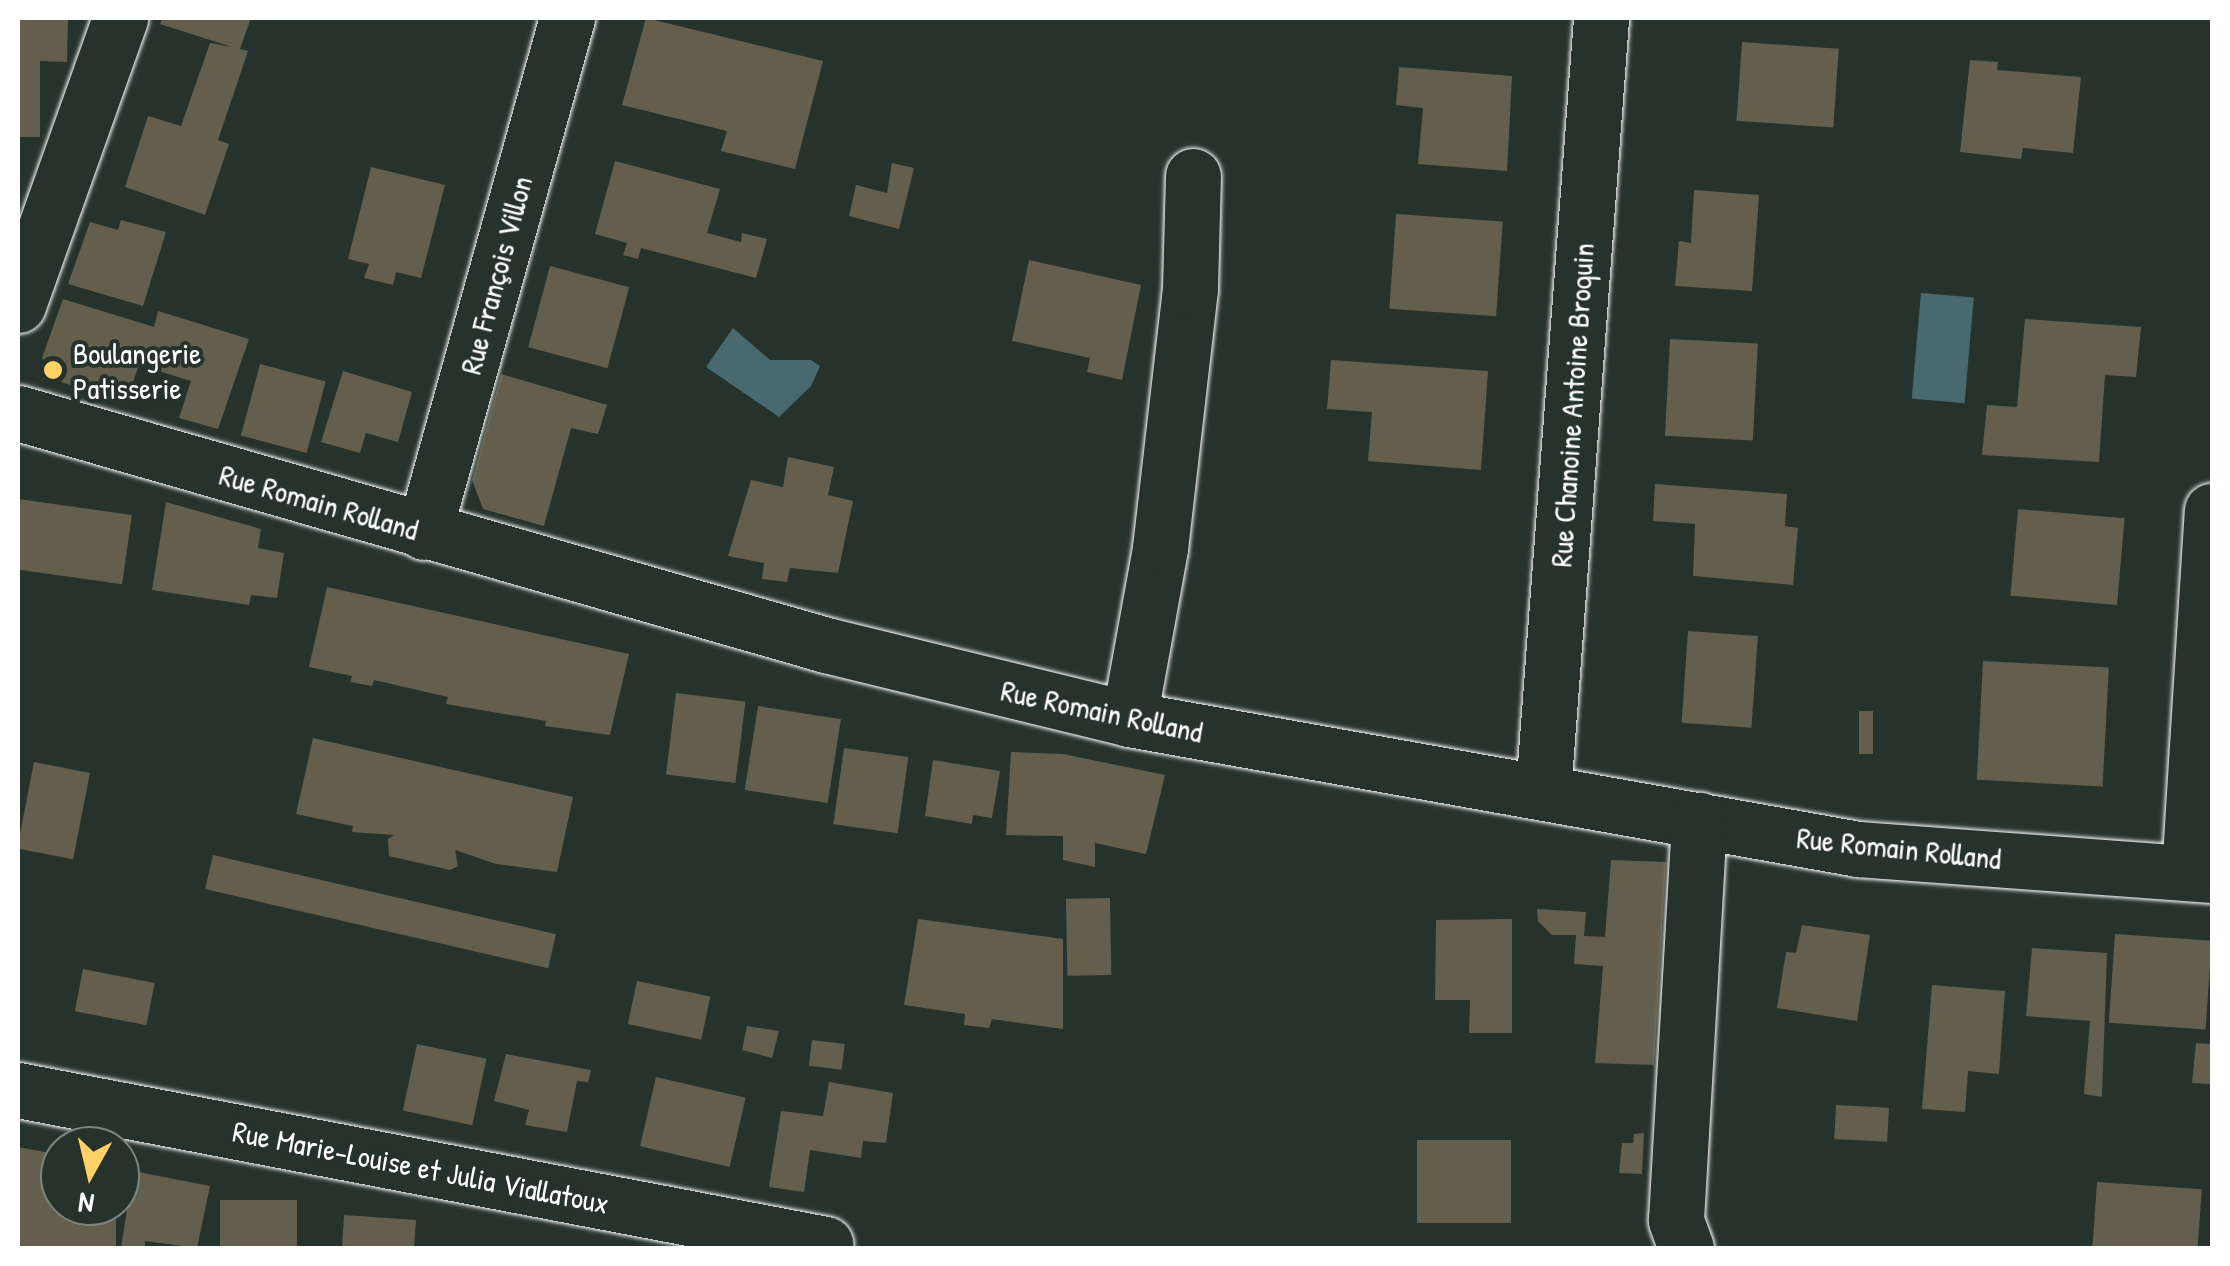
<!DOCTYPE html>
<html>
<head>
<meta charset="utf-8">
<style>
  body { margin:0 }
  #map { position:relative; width:2230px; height:1266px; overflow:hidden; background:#26332d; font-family:"Patrick Hand",sans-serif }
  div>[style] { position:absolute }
  .water>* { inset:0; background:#48696f; transform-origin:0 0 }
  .building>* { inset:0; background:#635f4c; transform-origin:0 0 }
  .roads { filter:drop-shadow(0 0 2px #fff) drop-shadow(0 0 2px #fff) }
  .minor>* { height:55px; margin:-27.5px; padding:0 27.5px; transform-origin:27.5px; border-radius:27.5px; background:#26332d }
  .dots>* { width:28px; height:28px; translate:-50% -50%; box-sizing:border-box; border:5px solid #26332d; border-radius:50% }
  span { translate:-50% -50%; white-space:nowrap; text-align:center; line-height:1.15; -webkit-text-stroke:8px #26332d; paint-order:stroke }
  .street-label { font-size:30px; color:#fff }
  .poi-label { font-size:30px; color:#fff }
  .left { translate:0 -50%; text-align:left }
  .frame { position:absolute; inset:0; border:20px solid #fff; pointer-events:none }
  .north { position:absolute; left:40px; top:1126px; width:100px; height:100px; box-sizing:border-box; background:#26332d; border:2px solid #7d8581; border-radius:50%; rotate:188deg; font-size:28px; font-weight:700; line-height:40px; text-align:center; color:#fff }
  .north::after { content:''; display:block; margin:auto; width:35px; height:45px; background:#ffd166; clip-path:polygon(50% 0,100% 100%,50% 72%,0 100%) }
</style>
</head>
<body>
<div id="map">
  <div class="water">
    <i style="left:1921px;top:293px;width:53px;height:106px;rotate:5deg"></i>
    <i style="clip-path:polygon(733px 328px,770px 360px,811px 360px,820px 366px,811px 386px,779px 417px,706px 367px)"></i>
  </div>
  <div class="building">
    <i style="clip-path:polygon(18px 18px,68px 18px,67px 62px,40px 61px,40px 137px,18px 137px)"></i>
    <i style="clip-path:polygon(162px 18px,251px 18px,240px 49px,248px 51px,218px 140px,229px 144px,205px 215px,125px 187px,148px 116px,181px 126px,210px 43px,232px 47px,160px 24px)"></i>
    <i style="clip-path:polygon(646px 18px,823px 61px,795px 169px,721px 151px,727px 131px,622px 105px)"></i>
    <i style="left:1742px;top:42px;width:97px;height:79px;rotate:4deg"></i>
    <i style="clip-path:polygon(1970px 60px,1998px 62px,1997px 70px,2081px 77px,2073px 153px,2023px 148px,2021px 159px,1960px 152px)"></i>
    <i style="clip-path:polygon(1399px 67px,1512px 76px,1507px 171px,1418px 164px,1423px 108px,1396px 105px)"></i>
    <i style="clip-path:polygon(615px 161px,720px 189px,707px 233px,741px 242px,742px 233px,767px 239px,756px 278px,641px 248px,638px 259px,623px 255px,627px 243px,595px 234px)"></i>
    <i style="clip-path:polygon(892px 163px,914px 168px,899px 229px,849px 216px,856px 185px,887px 193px)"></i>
    <i style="clip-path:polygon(371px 167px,445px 185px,421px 278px,396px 272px,393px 285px,364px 278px,369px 264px,348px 259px)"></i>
    <i style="clip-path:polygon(1694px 190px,1759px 195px,1752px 291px,1675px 286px,1679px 241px,1691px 243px)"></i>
    <i style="left:1396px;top:214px;width:107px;height:95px;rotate:4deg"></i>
    <i style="clip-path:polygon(121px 220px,166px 232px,143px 306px,68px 284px,90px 222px,118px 230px)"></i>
    <i style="clip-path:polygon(1029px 260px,1141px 285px,1122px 380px,1087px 372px,1090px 358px,1012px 341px)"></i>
    <i style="left:550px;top:266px;width:82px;height:84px;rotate:15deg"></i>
    <i style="clip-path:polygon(63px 299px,154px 327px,158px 311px,249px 339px,218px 429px,179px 418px,191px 381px,139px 365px,126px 402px,51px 379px,42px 358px)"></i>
    <i style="clip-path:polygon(2025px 319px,2141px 327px,2136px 377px,2105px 375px,2099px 462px,1982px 455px,1987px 405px,2017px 407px)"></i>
    <i style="left:1670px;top:339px;width:88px;height:97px;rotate:3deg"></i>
    <i style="clip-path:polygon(1331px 360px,1488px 371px,1481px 470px,1368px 461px,1372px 412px,1327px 409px)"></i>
    <i style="left:260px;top:364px;width:68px;height:74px;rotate:15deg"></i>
    <i style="clip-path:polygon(343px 371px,412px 392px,398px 442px,366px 433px,360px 453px,321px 442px)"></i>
    <i style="clip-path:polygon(501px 374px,607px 405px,598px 434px,571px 428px,544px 526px,483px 509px,472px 480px)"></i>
    <i style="clip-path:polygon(788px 457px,834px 467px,828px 495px,853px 501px,838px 573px,790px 568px,787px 582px,762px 579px,764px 563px,728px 556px,751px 480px,783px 487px)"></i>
    <i style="clip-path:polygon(1655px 484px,1787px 494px,1785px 526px,1798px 528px,1793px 585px,1693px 576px,1695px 524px,1653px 521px)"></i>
    <i style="left:18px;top:499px;width:115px;height:70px;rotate:8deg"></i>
    <i style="clip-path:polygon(166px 502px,261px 529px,258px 548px,284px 553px,277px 598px,251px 595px,249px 605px,152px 590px)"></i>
    <i style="left:2018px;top:509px;width:107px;height:87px;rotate:5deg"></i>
    <i style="clip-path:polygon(327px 587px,629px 654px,610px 735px,545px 726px,546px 721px,446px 704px,448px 697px,374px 680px,372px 686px,350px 682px,352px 676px,309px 667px)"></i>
    <i style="left:1688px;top:631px;width:70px;height:92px;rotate:4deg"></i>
    <i style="left:1983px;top:661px;width:126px;height:119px;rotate:3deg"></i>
    <i style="left:676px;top:693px;width:70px;height:82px;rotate:7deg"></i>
    <i style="left:758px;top:706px;width:84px;height:85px;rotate:9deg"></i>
    <i style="left:1859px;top:711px;width:14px;height:43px"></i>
    <i style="clip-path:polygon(313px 738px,573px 797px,557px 872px,496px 864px,455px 850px,458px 866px,450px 870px,389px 856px,388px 839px,394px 835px,352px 832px,353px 826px,296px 814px)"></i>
    <i style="left:844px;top:748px;width:65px;height:77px;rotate:8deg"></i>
    <i style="clip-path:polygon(1011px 752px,1063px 754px,1165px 775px,1146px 854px,1095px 843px,1095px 867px,1063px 860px,1063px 836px,1006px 835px)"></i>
    <i style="clip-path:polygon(933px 760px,1000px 771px,992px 818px,973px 815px,972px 824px,925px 816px)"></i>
    <i style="left:34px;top:762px;width:57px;height:88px;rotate:11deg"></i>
    <i style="left:213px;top:855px;width:352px;height:35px;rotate:13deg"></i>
    <i style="clip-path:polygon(1611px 860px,1666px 862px,1654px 1065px,1595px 1063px,1603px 966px,1574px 964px,1576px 935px,1552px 935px,1538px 921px,1537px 909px,1586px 912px,1584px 936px,1605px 937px)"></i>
    <i style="left:1110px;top:898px;width:77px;height:44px;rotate:89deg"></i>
    <i style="clip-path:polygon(918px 919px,1063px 939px,1063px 1029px,992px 1019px,989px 1028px,964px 1025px,965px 1014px,904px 1005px)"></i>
    <i style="clip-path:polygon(1512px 919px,1512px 1033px,1469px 1033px,1470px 1000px,1435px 1000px,1436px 920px)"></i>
    <i style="clip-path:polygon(1802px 925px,1870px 935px,1857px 1021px,1777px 1008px,1786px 952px,1796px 953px)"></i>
    <i style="left:2115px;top:934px;width:97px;height:89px;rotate:4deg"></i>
    <i style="clip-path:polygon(2032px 948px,2107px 953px,2102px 1097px,2084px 1094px,2090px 1021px,2026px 1016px)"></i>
    <i style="left:83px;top:969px;width:73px;height:43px;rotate:11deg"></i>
    <i style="left:637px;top:981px;width:75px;height:44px;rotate:12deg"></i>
    <i style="clip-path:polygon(1932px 985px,2005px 991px,1999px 1074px,1968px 1071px,1965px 1112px,1922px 1109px)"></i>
    <i style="clip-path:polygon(747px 1026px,779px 1031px,772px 1058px,742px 1050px)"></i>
    <i style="left:812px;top:1040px;width:33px;height:26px;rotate:7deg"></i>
    <i style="clip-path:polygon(2196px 1043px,2212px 1044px,2212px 1103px,2210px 1084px,2192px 1083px)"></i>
    <i style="left:417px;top:1044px;width:71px;height:68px;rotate:12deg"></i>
    <i style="clip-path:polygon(506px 1054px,591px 1070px,588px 1082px,577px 1081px,567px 1132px,525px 1125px,529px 1110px,494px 1101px)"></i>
    <i style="left:656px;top:1077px;width:92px;height:71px;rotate:13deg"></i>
    <i style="clip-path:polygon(829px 1082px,893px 1093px,886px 1143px,863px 1141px,861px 1158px,810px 1150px,804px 1192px,769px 1187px,781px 1111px,823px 1116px)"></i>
    <i style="left:1836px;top:1105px;width:53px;height:34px;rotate:3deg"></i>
    <i style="clip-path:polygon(1644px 1133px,1642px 1174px,1619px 1173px,1622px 1143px,1633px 1143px,1634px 1134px)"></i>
    <i style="left:1417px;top:1140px;width:94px;height:83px"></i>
    <i style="clip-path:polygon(18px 1147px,60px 1155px,60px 1206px,116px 1206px,116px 1248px,18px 1248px)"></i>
    <i style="clip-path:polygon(133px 1171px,210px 1186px,197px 1248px,145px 1241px,145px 1248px,121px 1248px)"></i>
    <i style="left:2097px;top:1182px;width:105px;height:66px;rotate:4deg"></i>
    <i style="left:297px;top:1200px;width:48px;height:77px;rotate:90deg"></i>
    <i style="clip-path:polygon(344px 1215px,416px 1220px,414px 1248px,342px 1248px)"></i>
  </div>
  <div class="roads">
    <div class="minor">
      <i style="left:18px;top:305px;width:305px;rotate:-70.4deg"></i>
      <i style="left:18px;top:413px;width:841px;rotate:16.02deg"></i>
      <i style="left:826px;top:645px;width:312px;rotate:13.7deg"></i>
      <i style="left:1129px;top:719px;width:741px;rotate:10.11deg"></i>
      <i style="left:1858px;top:849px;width:355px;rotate:4.2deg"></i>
      <i style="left:424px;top:532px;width:534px;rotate:-74.45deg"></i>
      <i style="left:1129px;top:719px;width:174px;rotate:-79.7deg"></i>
      <i style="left:1160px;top:548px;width:261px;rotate:-83.4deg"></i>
      <i style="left:1190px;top:289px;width:113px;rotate:-88.5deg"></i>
      <i style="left:1543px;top:792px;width:776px;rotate:-85.71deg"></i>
      <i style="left:2189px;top:873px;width:363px;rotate:-86.4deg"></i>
      <i style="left:18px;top:1090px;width:822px;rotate:10.8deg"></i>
      <i style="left:1686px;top:1248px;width:30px;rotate:-110deg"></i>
      <i style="left:1676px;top:1220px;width:401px;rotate:-86.7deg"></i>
    </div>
  </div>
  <div class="dots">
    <i style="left:53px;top:370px;background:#ffd166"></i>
  </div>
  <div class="street-label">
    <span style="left:496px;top:275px;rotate:-75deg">Rue François Villon</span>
    <span style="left:1572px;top:405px;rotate:-86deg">Rue Chanoine Antoine Broquin</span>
    <span style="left:319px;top:502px;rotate:16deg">Rue Romain Rolland</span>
    <span style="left:1102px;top:711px;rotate:12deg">Rue Romain Rolland</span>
    <span style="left:1899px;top:848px;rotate:6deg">Rue Romain Rolland</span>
    <span style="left:421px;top:1167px;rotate:11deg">Rue Marie-Louise et Julia Viallatoux</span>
  </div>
  <div class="poi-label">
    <span class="left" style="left:73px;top:370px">Boulangerie<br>Patisserie</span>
  </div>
  <div class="frame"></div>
  <div class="north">N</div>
</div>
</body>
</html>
